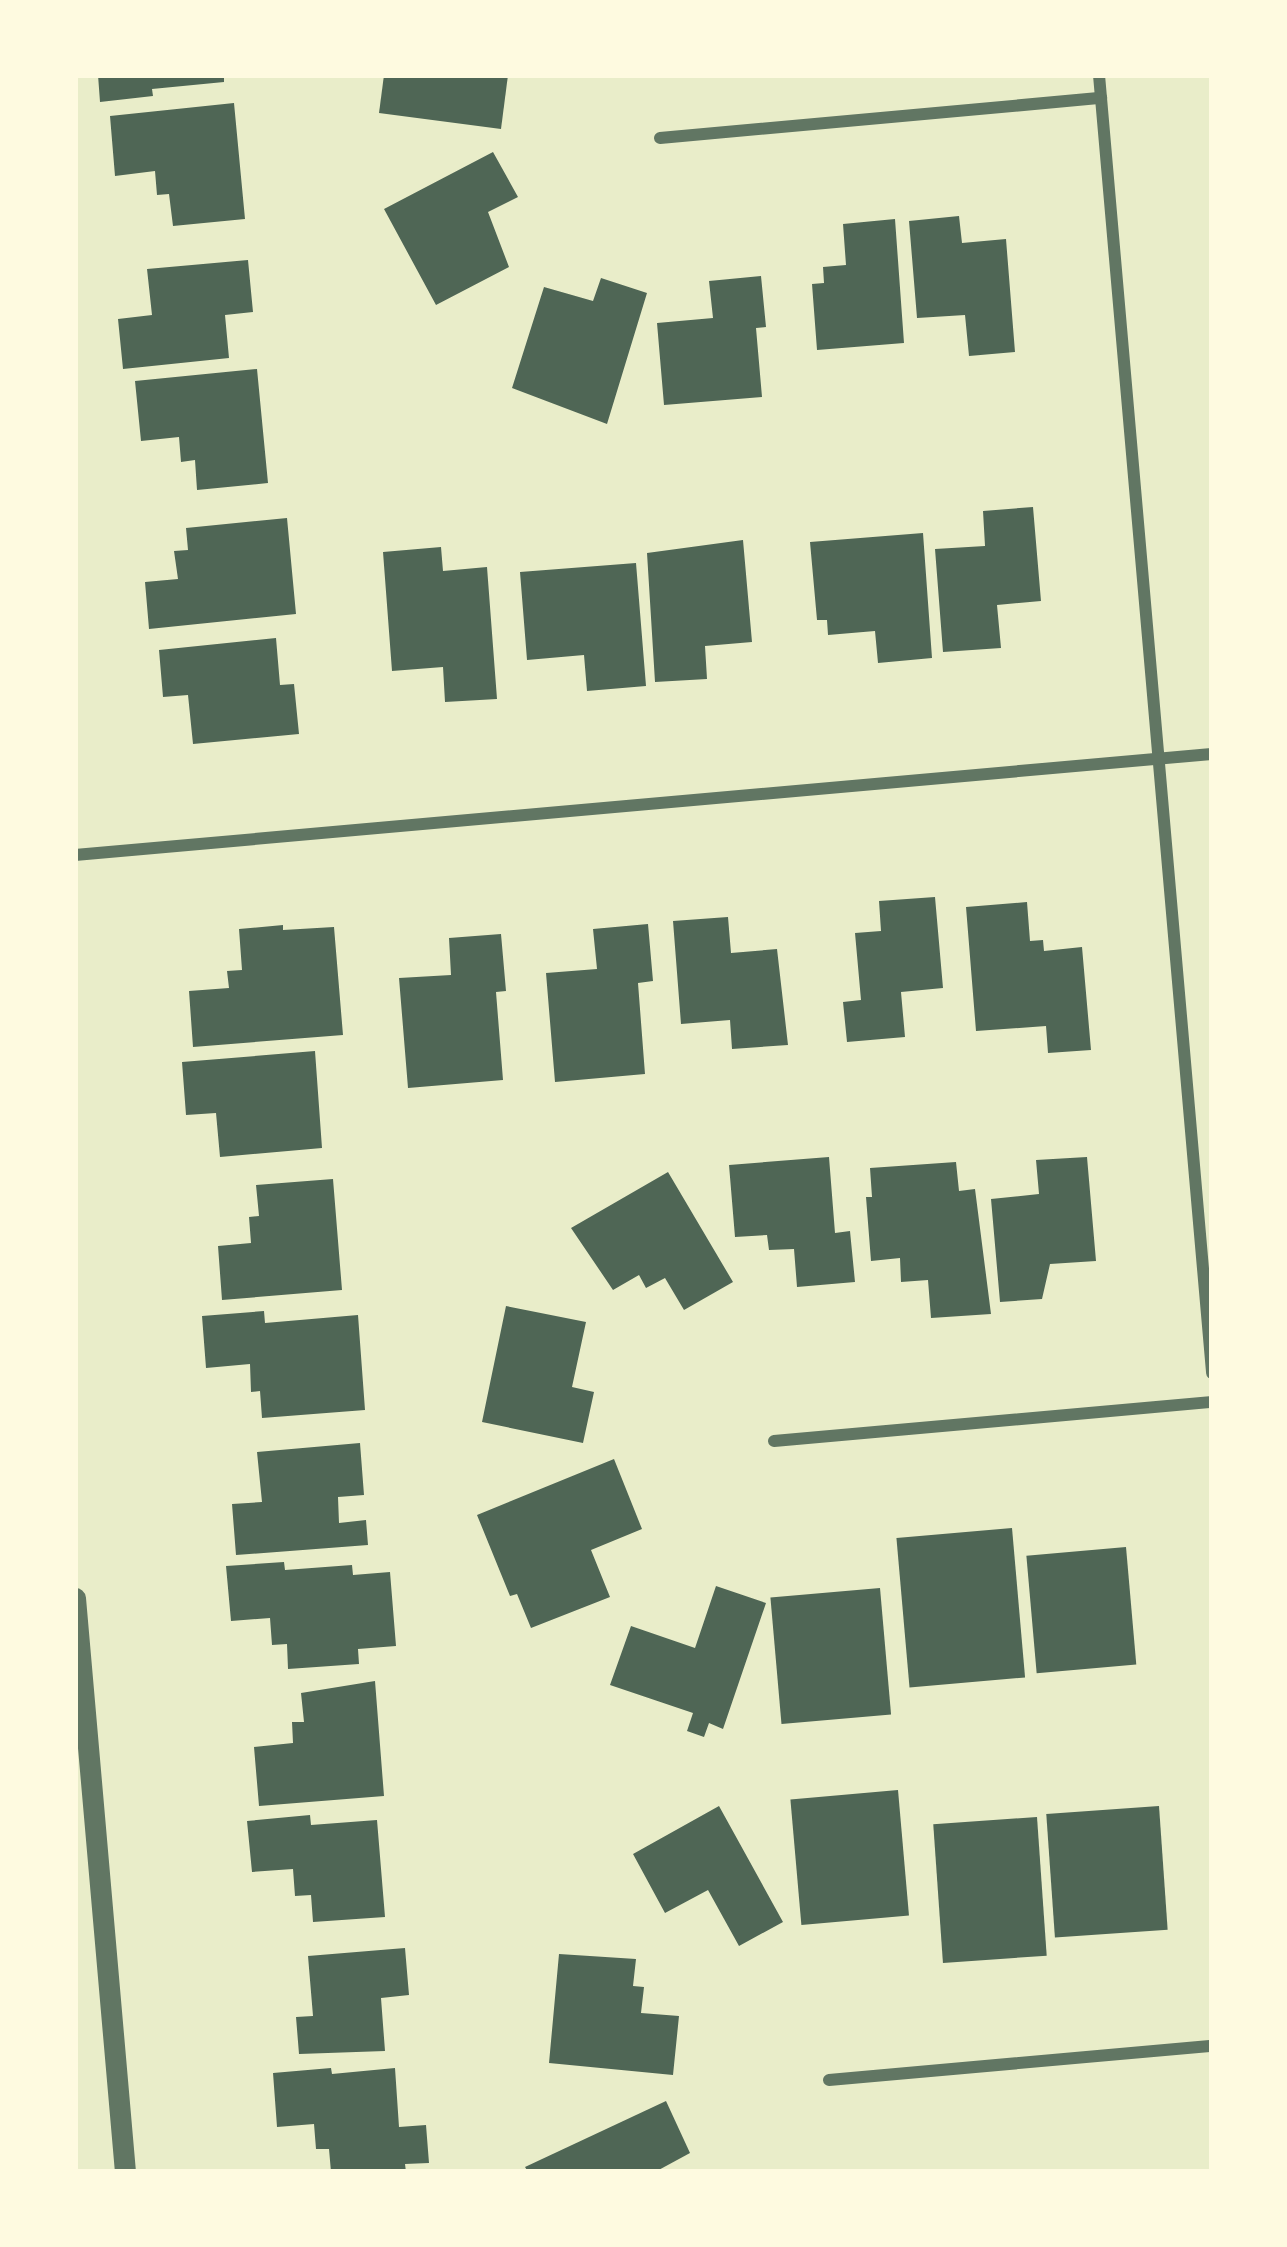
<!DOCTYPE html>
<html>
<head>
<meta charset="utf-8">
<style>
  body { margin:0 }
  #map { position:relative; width:1287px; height:2247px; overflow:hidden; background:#e9edc9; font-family:"Work Sans",sans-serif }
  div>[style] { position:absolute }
  .building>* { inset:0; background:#4f6655; transform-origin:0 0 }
  .minor>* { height:12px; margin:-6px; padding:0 6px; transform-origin:6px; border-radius:6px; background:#617663 }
  .tertiary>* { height:21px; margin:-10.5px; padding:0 10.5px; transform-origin:10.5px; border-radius:10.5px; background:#617663 }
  span { translate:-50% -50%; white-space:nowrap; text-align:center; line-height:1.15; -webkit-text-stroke:10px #fefae0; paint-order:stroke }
  .frame { position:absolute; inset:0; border:78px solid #fefae0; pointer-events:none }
</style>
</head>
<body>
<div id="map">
  <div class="building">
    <i style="clip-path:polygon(98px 75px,224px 75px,224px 82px,152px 89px,153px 96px,100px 102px)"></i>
    <i style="clip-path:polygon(384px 75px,508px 75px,501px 129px,379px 113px)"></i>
    <i style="clip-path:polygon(234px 103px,245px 219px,173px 226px,169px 194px,157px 195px,155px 171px,115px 176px,110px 116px)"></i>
    <i style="clip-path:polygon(493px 152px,518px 197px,488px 212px,509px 267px,436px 305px,384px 209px)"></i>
    <i style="clip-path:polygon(959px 216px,962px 243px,1006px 239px,1015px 352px,969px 356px,965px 315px,917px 318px,909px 221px)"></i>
    <i style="clip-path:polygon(895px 219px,904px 343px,817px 350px,812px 284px,824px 283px,823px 267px,846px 265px,843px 224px)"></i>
    <i style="clip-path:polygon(248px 260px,253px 312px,225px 315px,229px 358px,123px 369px,118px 319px,152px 315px,147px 269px)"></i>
    <i style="clip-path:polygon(761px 276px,766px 327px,756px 328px,762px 397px,664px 405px,657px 323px,713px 318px,709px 281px)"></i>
    <i style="clip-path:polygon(601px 278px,647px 293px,607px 424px,512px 388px,544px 287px,593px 301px)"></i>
    <i style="clip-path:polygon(257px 369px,268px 483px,197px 490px,195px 460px,181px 462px,179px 437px,141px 441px,135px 381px)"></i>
    <i style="clip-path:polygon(1033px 507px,1041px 601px,997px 605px,1001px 648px,943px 652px,935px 549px,985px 546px,983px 511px)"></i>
    <i style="clip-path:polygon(287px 518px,296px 614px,149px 629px,145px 582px,178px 579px,174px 551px,188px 550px,186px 528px)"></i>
    <i style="clip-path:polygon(923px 533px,932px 658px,878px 663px,875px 631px,828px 635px,827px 620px,817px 620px,810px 542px)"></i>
    <i style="clip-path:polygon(743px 540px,752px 642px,705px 646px,707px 679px,655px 682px,647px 553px)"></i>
    <i style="clip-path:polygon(441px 547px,443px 571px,487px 567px,497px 699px,445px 702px,443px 667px,392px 671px,383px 552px)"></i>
    <i style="clip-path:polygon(636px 563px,646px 686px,587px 691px,584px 655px,527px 660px,520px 572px)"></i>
    <i style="clip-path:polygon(276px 638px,280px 685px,294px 684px,299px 734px,193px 744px,188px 695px,163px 697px,159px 650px)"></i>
    <i style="clip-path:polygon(935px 897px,943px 988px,901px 992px,905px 1037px,847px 1042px,843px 1002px,861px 1000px,855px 933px,881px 931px,879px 901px)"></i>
    <i style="clip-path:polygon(1027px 902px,1030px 941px,1043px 940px,1044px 951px,1082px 947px,1091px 1050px,1048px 1053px,1046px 1026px,976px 1031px,966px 907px)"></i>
    <i style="clip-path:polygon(728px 917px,731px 953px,777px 949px,788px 1045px,732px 1049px,730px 1020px,681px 1024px,673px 921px)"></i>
    <i style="clip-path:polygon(648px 924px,653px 981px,638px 983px,645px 1074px,555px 1082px,546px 973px,597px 969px,593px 929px)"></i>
    <i style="clip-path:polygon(283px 925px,283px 930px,334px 927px,343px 1035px,193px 1047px,189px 991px,229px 988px,227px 971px,242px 970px,239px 929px)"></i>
    <i style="clip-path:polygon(501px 934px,506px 991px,496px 992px,503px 1080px,408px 1088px,399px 978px,451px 975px,449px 938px)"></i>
    <i style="clip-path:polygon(315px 1051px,322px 1148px,220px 1157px,216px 1113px,186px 1115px,182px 1062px)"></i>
    <i style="clip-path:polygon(829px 1157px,835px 1233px,850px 1231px,855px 1282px,797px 1287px,794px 1249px,769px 1250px,767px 1235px,735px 1237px,729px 1165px)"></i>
    <i style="clip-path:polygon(1087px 1157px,1096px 1261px,1050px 1264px,1042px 1299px,1000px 1302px,991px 1199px,1039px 1194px,1036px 1160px)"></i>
    <i style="clip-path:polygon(956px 1162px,959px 1191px,975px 1189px,991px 1314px,931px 1318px,928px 1280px,901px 1282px,900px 1258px,871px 1261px,866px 1197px,872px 1197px,870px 1168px)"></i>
    <i style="clip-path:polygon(668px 1172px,733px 1282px,684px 1310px,665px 1278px,646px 1288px,639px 1275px,613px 1290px,571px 1228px)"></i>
    <i style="clip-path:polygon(333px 1179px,342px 1290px,222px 1300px,218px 1246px,251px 1243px,249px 1217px,259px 1216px,256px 1185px)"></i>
    <i style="clip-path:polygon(506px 1306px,586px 1322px,572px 1387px,594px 1392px,583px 1443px,482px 1422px)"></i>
    <i style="clip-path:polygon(264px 1311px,265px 1323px,358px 1315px,365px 1410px,262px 1418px,260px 1391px,251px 1392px,250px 1364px,206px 1368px,202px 1316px)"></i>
    <i style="clip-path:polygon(360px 1443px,364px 1495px,338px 1497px,339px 1523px,366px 1520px,368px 1545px,236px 1555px,232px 1504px,262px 1502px,257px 1452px)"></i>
    <i style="clip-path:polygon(614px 1459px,642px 1529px,591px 1550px,610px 1597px,531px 1628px,517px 1594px,510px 1596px,477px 1515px)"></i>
    <i style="left:1012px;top:1528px;width:150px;height:116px;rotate:85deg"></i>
    <i style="left:1126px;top:1547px;width:118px;height:100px;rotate:85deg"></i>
    <i style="clip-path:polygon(284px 1562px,285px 1570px,352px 1565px,353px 1575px,390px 1572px,396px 1646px,358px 1649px,359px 1664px,288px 1669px,287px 1644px,272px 1645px,270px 1618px,231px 1621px,226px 1566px)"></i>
    <i style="clip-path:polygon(716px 1586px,766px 1603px,723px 1729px,709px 1723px,704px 1737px,687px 1731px,693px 1713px,610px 1685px,631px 1626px,695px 1648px)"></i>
    <i style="left:880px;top:1588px;width:127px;height:110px;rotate:85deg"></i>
    <i style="clip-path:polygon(375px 1681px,384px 1796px,259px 1806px,254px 1747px,293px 1743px,292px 1722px,304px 1722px,301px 1693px)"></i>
    <i style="left:898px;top:1790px;width:126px;height:108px;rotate:85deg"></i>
    <i style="clip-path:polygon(719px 1806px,783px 1922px,739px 1946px,708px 1890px,665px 1913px,633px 1854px)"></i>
    <i style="left:1159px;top:1806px;width:124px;height:113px;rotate:86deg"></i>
    <i style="clip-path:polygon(310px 1815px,311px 1825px,377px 1820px,385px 1917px,313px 1922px,311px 1895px,295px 1896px,293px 1869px,252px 1872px,247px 1821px)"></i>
    <i style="left:1037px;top:1817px;width:139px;height:104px;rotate:86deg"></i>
    <i style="clip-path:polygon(405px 1948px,409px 1995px,381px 1998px,385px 2051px,299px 2054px,296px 2017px,313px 2016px,308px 1956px)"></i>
    <i style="clip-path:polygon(559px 1954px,636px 1959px,633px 1986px,644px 1987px,641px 2013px,679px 2016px,673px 2075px,549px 2063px)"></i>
    <i style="clip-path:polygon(331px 2068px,332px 2074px,395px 2068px,399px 2127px,426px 2125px,429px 2163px,405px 2164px,406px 2172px,331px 2172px,329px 2149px,316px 2149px,314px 2124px,277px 2127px,273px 2073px)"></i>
    <i style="clip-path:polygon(666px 2101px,690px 2153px,655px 2172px,528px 2172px,525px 2167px)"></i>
  </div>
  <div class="minor">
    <i style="left:1099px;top:75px;width:1303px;rotate:85.02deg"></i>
    <i style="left:660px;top:138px;width:443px;rotate:-5.2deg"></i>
    <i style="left:75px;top:855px;width:1141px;rotate:-5.08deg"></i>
    <i style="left:774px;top:1441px;width:440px;rotate:-5.1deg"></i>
    <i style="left:829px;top:2080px;width:385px;rotate:-5.1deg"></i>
  </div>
  <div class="tertiary">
    <i style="left:75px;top:1598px;width:576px;rotate:85.02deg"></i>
  </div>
  <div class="frame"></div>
</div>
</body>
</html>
